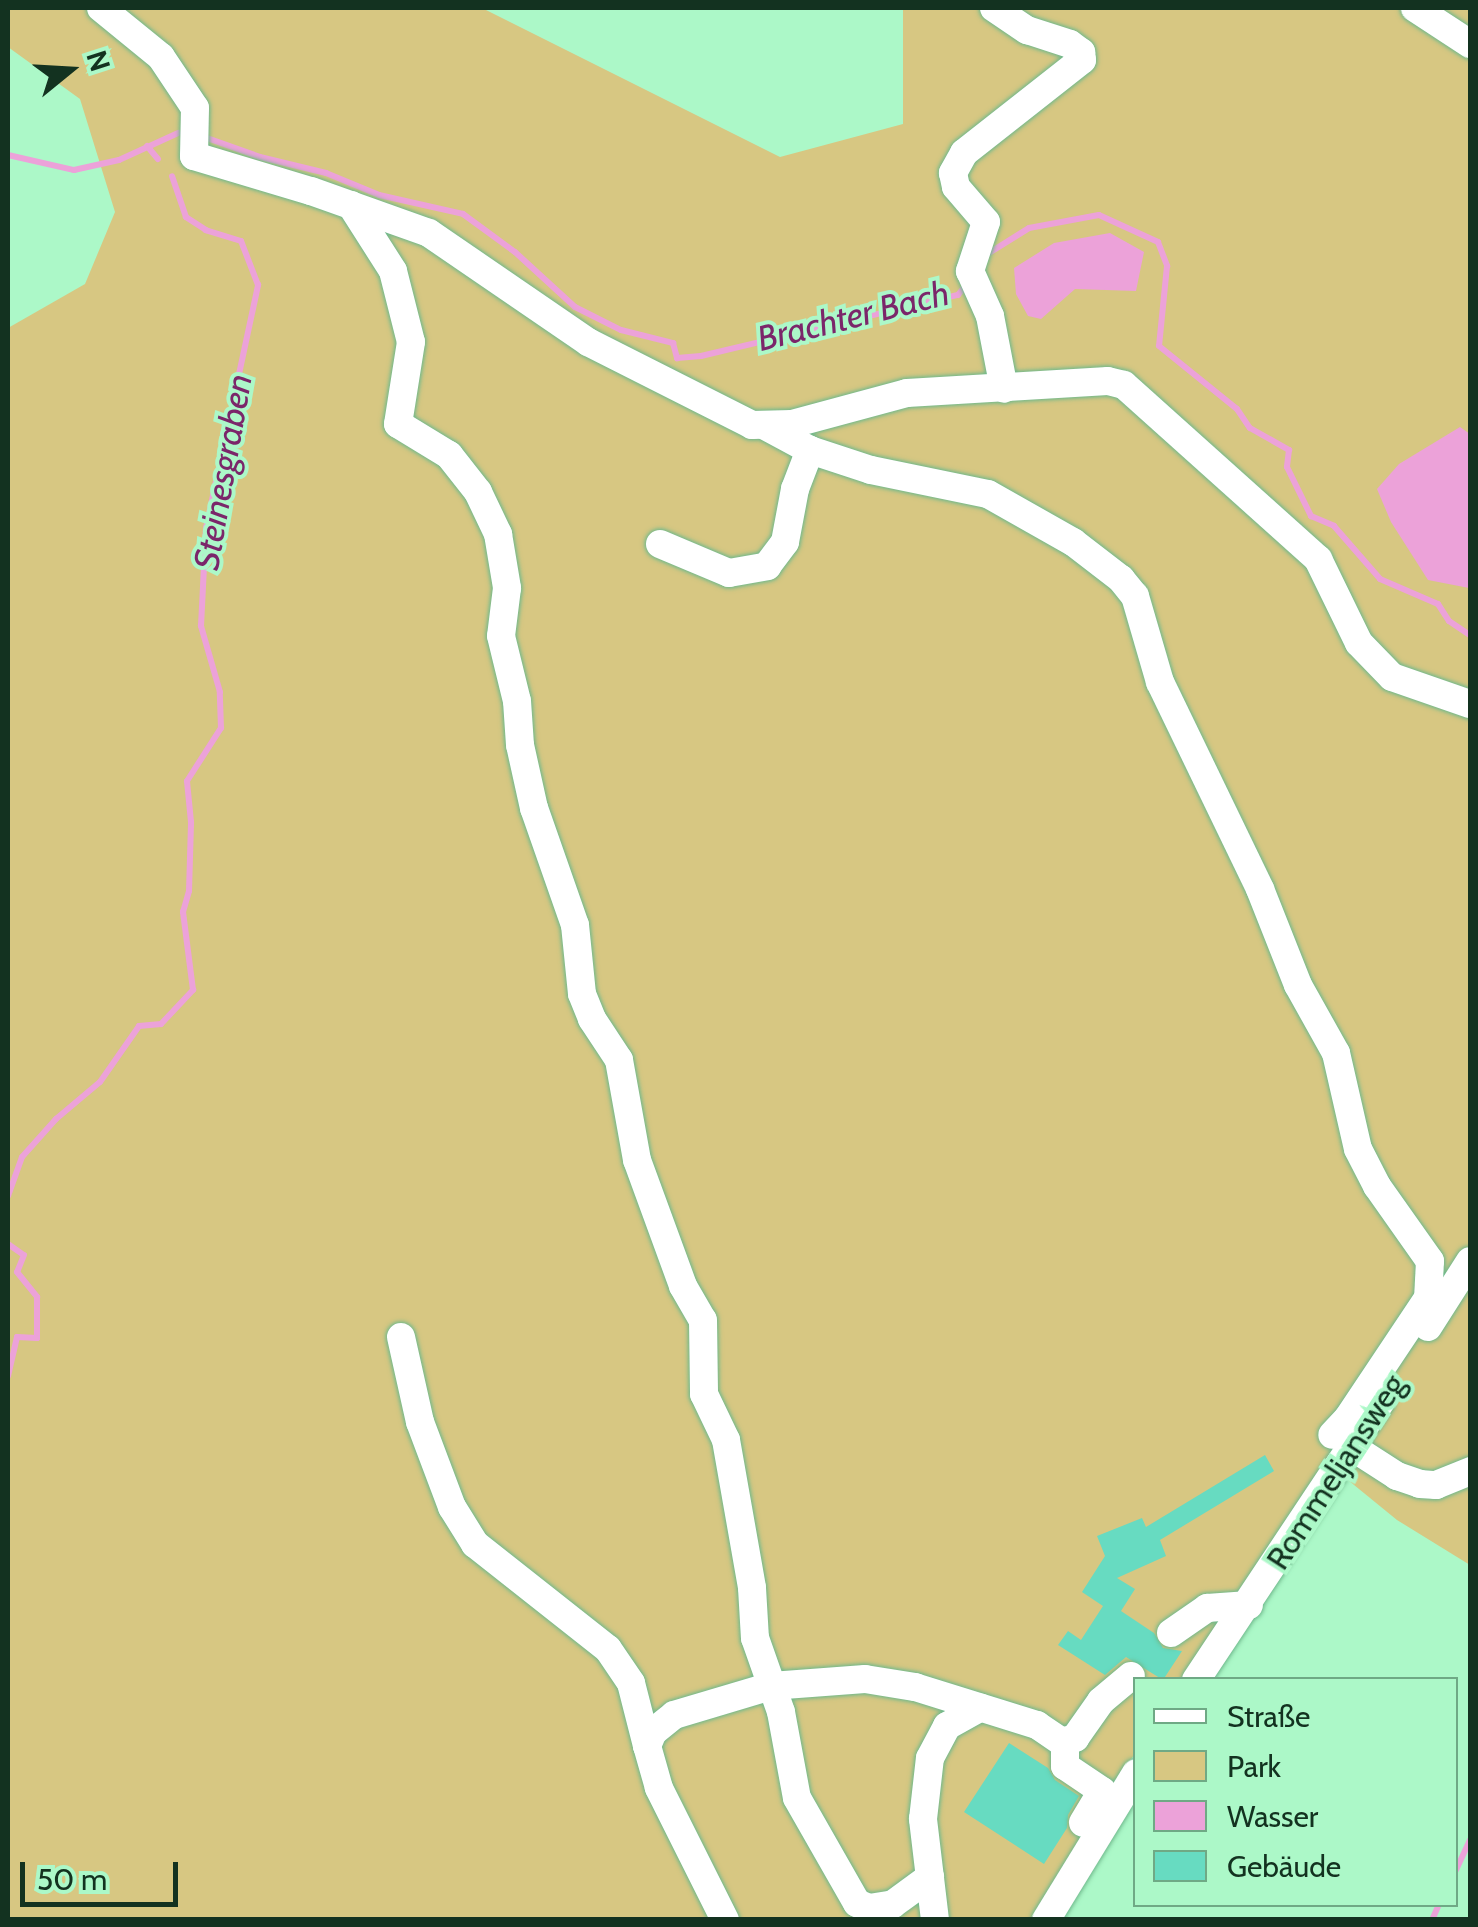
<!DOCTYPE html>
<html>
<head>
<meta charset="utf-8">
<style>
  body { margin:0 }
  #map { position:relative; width:1478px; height:1927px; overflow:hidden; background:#acf8c8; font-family:Cabin,sans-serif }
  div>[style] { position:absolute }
  .green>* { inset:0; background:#d7c782 }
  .water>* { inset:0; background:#eca2d9 }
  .stream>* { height:6px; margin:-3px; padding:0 3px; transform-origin:3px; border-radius:3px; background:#eca2d9 }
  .building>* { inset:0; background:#67dbc1 }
  .roads { filter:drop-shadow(0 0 2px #6eb88b) drop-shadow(0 0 2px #6eb88b) }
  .minor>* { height:28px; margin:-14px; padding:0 14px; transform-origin:14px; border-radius:14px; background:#fff }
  span { translate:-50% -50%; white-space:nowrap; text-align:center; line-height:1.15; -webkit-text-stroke:8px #acf8c8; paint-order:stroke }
  .street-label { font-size:32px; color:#133220 }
  .water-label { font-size:35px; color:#7b266a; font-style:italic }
  .frame { position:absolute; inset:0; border:10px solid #133220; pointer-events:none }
  .legend { position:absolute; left:1133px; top:1677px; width:325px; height:230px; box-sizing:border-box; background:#acf8c8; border:2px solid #6fa985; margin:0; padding:12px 18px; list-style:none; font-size:30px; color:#133220 }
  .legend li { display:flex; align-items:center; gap:20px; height:50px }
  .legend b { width:50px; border:2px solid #6fa985 }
  .north { position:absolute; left:20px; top:20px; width:100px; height:100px; -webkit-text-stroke:8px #acf8c8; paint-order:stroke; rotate:72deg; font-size:28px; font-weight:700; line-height:40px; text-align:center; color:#133220 }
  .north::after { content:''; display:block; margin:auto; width:35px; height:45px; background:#133220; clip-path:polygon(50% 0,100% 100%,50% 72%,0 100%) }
  .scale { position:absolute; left:20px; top:1862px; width:158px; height:45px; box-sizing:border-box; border:5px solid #133220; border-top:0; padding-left:12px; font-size:30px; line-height:35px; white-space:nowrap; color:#133220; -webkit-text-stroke:8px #acf8c8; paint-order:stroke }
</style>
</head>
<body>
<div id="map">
  <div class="green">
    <i style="clip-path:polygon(8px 8px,482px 8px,780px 157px,903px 124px,903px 8px,1470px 8px,1470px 1565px,1397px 1520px,1332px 1467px,1184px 1679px,1136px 1680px,1135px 1753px,1034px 1919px,8px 1919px,8px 328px,85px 284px,115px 212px,80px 99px,8px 47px)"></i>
  </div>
  <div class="water">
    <i style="clip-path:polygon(1110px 233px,1144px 252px,1136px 291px,1075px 289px,1041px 319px,1028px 316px,1016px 294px,1014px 268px,1054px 243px)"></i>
    <i style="clip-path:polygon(1460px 427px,1470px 434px,1469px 588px,1428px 580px,1391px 522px,1377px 489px,1399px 464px)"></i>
  </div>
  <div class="stream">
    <i style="left:207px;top:138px;width:56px;rotate:19.7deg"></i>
    <i style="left:260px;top:157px;width:68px;rotate:13.6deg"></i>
    <i style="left:326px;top:173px;width:57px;rotate:22.5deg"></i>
    <i style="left:379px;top:195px;width:86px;rotate:12.7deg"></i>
    <i style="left:463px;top:214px;width:64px;rotate:36.2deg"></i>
    <i style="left:515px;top:252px;width:81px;rotate:42.5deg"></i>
    <i style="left:575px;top:307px;width:51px;rotate:26.6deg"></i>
    <i style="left:621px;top:330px;width:54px;rotate:14deg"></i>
    <i style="left:673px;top:343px;width:16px;rotate:75deg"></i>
    <i style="left:677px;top:358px;width:24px;rotate:-5deg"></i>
    <i style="left:701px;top:356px;width:264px;rotate:-13.4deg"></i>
    <i style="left:958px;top:295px;width:16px;rotate:-52deg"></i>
    <i style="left:147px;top:146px;width:17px;rotate:50deg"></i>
    <i style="left:8px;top:155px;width:68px;rotate:12.8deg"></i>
    <i style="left:74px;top:170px;width:46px;rotate:-12.5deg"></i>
    <i style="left:119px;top:160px;width:65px;rotate:-24.6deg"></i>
    <i style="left:989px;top:253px;width:47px;rotate:-32deg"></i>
    <i style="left:1029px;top:228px;width:71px;rotate:-10.5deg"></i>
    <i style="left:1099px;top:215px;width:65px;rotate:24.6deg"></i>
    <i style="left:1158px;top:242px;width:26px;rotate:69deg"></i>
    <i style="left:1167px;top:266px;width:80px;rotate:95.7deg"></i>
    <i style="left:1159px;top:346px;width:100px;rotate:38.9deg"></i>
    <i style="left:1237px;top:409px;width:23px;rotate:56deg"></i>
    <i style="left:1250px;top:428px;width:45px;rotate:29.4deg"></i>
    <i style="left:1289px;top:450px;width:17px;rotate:97deg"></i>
    <i style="left:1287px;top:467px;width:55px;rotate:63.9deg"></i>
    <i style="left:1311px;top:516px;width:25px;rotate:23deg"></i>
    <i style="left:1334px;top:526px;width:70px;rotate:49deg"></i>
    <i style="left:1380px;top:579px;width:63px;rotate:23.3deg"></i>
    <i style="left:1438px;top:604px;width:20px;rotate:57deg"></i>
    <i style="left:1449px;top:621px;width:25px;rotate:34deg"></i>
    <i style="left:8px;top:1196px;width:41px;rotate:-70.3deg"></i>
    <i style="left:22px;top:1157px;width:51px;rotate:-48.2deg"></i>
    <i style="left:56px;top:1119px;width:57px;rotate:-40.1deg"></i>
    <i style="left:100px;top:1082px;width:68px;rotate:-55.1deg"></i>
    <i style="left:139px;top:1026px;width:22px;rotate:-5deg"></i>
    <i style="left:161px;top:1024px;width:47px;rotate:-46.7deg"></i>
    <i style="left:193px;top:990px;width:79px;rotate:-97.3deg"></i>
    <i style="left:183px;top:912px;width:22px;rotate:-74deg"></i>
    <i style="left:189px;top:891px;width:69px;rotate:-88.3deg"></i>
    <i style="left:191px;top:822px;width:41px;rotate:-95.6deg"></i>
    <i style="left:187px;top:781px;width:63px;rotate:-57.3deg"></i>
    <i style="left:221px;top:728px;width:36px;rotate:-92deg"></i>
    <i style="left:220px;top:692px;width:69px;rotate:-106.1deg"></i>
    <i style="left:201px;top:626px;width:98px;rotate:-87.1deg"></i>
    <i style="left:206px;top:528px;width:249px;rotate:-77.9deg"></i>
    <i style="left:258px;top:285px;width:47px;rotate:-111.1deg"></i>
    <i style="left:241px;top:241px;width:37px;rotate:-163deg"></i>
    <i style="left:206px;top:230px;width:24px;rotate:-147deg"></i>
    <i style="left:186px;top:217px;width:43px;rotate:-108.9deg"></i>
    <i style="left:8px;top:1244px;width:19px;rotate:35deg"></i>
    <i style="left:24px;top:1255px;width:18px;rotate:112deg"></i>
    <i style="left:17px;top:1272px;width:32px;rotate:51deg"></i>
    <i style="left:37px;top:1297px;width:41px;rotate:90deg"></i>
    <i style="left:37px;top:1338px;width:20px;rotate:-177deg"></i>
    <i style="left:17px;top:1337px;width:40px;rotate:103deg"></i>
    <i style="left:1456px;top:1870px;width:33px;rotate:-65deg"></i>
    <i style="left:1432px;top:1920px;width:17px;rotate:-66deg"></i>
  </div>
  <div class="building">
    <i style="clip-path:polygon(1265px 1455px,1274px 1471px,1160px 1540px,1166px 1556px,1117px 1578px,1135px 1589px,1121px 1611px,1154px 1633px,1163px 1648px,1182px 1651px,1163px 1680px,1126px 1657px,1105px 1675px,1058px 1645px,1068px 1631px,1081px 1640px,1103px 1606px,1082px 1592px,1105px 1556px,1097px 1536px,1142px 1518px,1146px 1527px)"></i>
    <i style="clip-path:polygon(1009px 1743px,1048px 1768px,1055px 1780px,1079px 1796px,1068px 1815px,1067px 1828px,1044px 1864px,964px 1812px)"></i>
  </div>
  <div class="roads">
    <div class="minor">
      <i style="left:101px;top:8px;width:77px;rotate:39.2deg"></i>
      <i style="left:161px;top:57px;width:61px;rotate:56.3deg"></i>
      <i style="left:195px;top:108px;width:48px;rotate:91.2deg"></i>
      <i style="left:194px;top:156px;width:122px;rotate:16.7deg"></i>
      <i style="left:311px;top:191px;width:125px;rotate:19.6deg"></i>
      <i style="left:429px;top:233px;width:193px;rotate:34.4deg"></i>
      <i style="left:588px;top:342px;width:184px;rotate:26.8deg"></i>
      <i style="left:752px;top:425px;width:40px;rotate:-1.4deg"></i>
      <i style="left:792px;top:424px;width:119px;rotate:-15.1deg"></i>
      <i style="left:907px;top:393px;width:201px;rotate:-3.4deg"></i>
      <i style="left:1108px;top:381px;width:16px;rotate:14deg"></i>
      <i style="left:1124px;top:385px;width:261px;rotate:41.9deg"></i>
      <i style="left:1318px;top:559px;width:93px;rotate:64deg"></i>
      <i style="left:1359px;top:643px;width:47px;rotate:45.9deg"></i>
      <i style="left:1392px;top:677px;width:83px;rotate:19.1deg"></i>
      <i style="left:994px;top:8px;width:40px;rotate:34deg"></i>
      <i style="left:1027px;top:30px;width:45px;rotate:18deg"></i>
      <i style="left:1070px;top:44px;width:14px;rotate:36deg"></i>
      <i style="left:1081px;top:52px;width:8px;rotate:83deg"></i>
      <i style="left:1082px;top:60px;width:150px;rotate:141.8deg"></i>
      <i style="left:964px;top:153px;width:23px;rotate:119deg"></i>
      <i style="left:953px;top:173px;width:14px;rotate:78deg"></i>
      <i style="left:956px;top:187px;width:46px;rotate:49.4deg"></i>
      <i style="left:986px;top:222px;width:52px;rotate:108.1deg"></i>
      <i style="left:970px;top:271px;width:49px;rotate:66deg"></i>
      <i style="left:990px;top:316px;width:74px;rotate:79.1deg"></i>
      <i style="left:1415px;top:8px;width:66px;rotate:33.2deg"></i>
      <i style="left:351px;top:205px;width:78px;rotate:57.5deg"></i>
      <i style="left:393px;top:271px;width:73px;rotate:75.8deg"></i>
      <i style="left:411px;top:342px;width:83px;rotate:99deg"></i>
      <i style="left:398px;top:424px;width:60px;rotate:31.3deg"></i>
      <i style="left:449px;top:455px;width:47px;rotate:51.9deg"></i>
      <i style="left:478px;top:492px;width:47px;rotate:64.5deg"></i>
      <i style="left:498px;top:534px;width:55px;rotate:80.5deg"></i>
      <i style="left:507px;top:588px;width:48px;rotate:97.1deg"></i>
      <i style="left:501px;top:636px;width:67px;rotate:76.2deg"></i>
      <i style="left:517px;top:701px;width:44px;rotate:86.1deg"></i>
      <i style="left:520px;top:745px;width:65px;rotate:77.5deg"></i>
      <i style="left:534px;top:808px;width:124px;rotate:70.7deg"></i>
      <i style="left:575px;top:925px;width:69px;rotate:84.2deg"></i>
      <i style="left:582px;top:994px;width:27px;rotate:68deg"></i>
      <i style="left:592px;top:1019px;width:49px;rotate:56.6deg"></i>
      <i style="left:619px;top:1060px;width:102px;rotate:79.8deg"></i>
      <i style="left:637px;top:1160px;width:134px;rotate:69.9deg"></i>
      <i style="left:683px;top:1286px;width:39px;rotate:60deg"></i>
      <i style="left:703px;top:1320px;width:74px;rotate:89.2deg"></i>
      <i style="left:704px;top:1394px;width:51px;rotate:64.4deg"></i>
      <i style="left:726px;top:1440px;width:150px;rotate:80deg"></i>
      <i style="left:752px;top:1588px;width:50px;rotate:86.6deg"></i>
      <i style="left:755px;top:1638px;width:78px;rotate:70.6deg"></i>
      <i style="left:781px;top:1712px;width:87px;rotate:79.5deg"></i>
      <i style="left:797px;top:1798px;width:121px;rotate:60.3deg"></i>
      <i style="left:857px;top:1903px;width:13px;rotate:23deg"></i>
      <i style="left:869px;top:1908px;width:24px;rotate:-9deg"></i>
      <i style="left:893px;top:1904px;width:46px;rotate:-36.1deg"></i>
      <i style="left:767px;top:427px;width:49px;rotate:28.1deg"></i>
      <i style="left:810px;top:450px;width:64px;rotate:18.2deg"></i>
      <i style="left:871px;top:470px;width:119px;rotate:11.6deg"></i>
      <i style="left:988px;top:494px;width:98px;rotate:29.5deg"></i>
      <i style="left:1073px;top:542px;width:61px;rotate:37.6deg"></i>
      <i style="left:1121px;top:579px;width:22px;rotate:51deg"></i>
      <i style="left:1135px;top:596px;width:90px;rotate:73.8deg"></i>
      <i style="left:1160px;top:682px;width:230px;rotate:64.2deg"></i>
      <i style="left:1260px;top:889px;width:103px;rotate:68.4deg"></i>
      <i style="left:1298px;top:985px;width:78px;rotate:60.8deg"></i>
      <i style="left:1336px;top:1053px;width:98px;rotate:77.1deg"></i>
      <i style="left:1358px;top:1149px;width:42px;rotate:62.8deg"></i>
      <i style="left:1377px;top:1186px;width:92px;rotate:54.8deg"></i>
      <i style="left:1430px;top:1261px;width:37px;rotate:93deg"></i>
      <i style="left:1428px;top:1298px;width:144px;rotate:123.7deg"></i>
      <i style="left:1348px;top:1418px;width:23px;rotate:133deg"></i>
      <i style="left:660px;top:544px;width:75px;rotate:22.8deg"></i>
      <i style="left:729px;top:573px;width:39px;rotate:-10deg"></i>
      <i style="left:767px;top:566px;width:30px;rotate:-53deg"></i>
      <i style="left:785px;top:542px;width:54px;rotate:-79.3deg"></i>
      <i style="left:795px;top:489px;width:42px;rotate:-69deg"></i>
      <i style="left:1428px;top:1327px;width:78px;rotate:-57.5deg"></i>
      <i style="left:401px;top:1337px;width:87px;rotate:77.4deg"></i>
      <i style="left:420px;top:1422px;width:91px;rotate:69.4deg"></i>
      <i style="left:452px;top:1507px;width:44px;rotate:58.1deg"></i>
      <i style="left:475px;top:1544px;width:169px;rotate:38.3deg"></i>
      <i style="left:608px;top:1649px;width:41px;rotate:55.9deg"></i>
      <i style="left:631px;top:1683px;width:65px;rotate:75.7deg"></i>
      <i style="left:1352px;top:1447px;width:54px;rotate:32.8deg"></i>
      <i style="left:1397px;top:1476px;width:24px;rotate:19deg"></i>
      <i style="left:1420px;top:1484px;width:16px;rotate:4deg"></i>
      <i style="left:1436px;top:1485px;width:37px;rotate:-22deg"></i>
      <i style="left:1171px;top:1633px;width:44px;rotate:-34.8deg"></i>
      <i style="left:1207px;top:1608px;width:42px;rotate:-4.1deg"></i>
      <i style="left:1196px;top:1680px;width:334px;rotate:-56.4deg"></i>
      <i style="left:1065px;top:1741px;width:25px;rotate:90deg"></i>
      <i style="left:1065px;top:1766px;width:45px;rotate:34deg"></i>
      <i style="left:1102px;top:1791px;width:37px;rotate:121deg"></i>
      <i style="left:725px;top:1920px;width:148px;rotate:-116.6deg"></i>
      <i style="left:659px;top:1788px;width:44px;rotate:-105.9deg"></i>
      <i style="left:647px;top:1746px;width:15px;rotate:-67deg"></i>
      <i style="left:653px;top:1732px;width:27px;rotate:-39deg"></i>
      <i style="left:674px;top:1715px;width:101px;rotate:-16.6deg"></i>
      <i style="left:771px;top:1686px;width:94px;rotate:-4.3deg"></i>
      <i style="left:865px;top:1679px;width:51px;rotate:9.1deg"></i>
      <i style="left:915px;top:1687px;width:128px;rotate:17.3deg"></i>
      <i style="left:1037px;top:1725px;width:30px;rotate:34deg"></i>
      <i style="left:1062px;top:1742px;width:14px;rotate:-17deg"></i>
      <i style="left:1075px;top:1738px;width:45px;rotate:-54.9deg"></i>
      <i style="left:1101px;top:1701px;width:39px;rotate:-40deg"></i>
      <i style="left:935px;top:1920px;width:102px;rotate:-96.8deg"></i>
      <i style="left:923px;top:1819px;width:61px;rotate:-83.5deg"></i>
      <i style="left:930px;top:1758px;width:36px;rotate:-62deg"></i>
      <i style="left:947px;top:1726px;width:38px;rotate:-29deg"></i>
      <i style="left:1046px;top:1920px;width:172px;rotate:-58.5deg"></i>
    </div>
  </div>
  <div class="street-label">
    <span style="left:1336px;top:1472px;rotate:-57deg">Rommeljansweg</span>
  </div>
  <div class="water-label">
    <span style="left:853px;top:316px;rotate:-14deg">Brachter Bach</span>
    <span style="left:223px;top:472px;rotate:-80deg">Steinesgraben</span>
  </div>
  <div class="frame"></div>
  <ul class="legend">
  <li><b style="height:12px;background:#fff"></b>Straße</li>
  <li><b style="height:28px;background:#d7c782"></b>Park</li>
  <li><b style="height:28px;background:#eca2d9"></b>Wasser</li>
  <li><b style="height:28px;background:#67dbc1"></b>Gebäude</li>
  </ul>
  <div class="north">N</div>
  <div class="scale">50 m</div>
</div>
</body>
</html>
